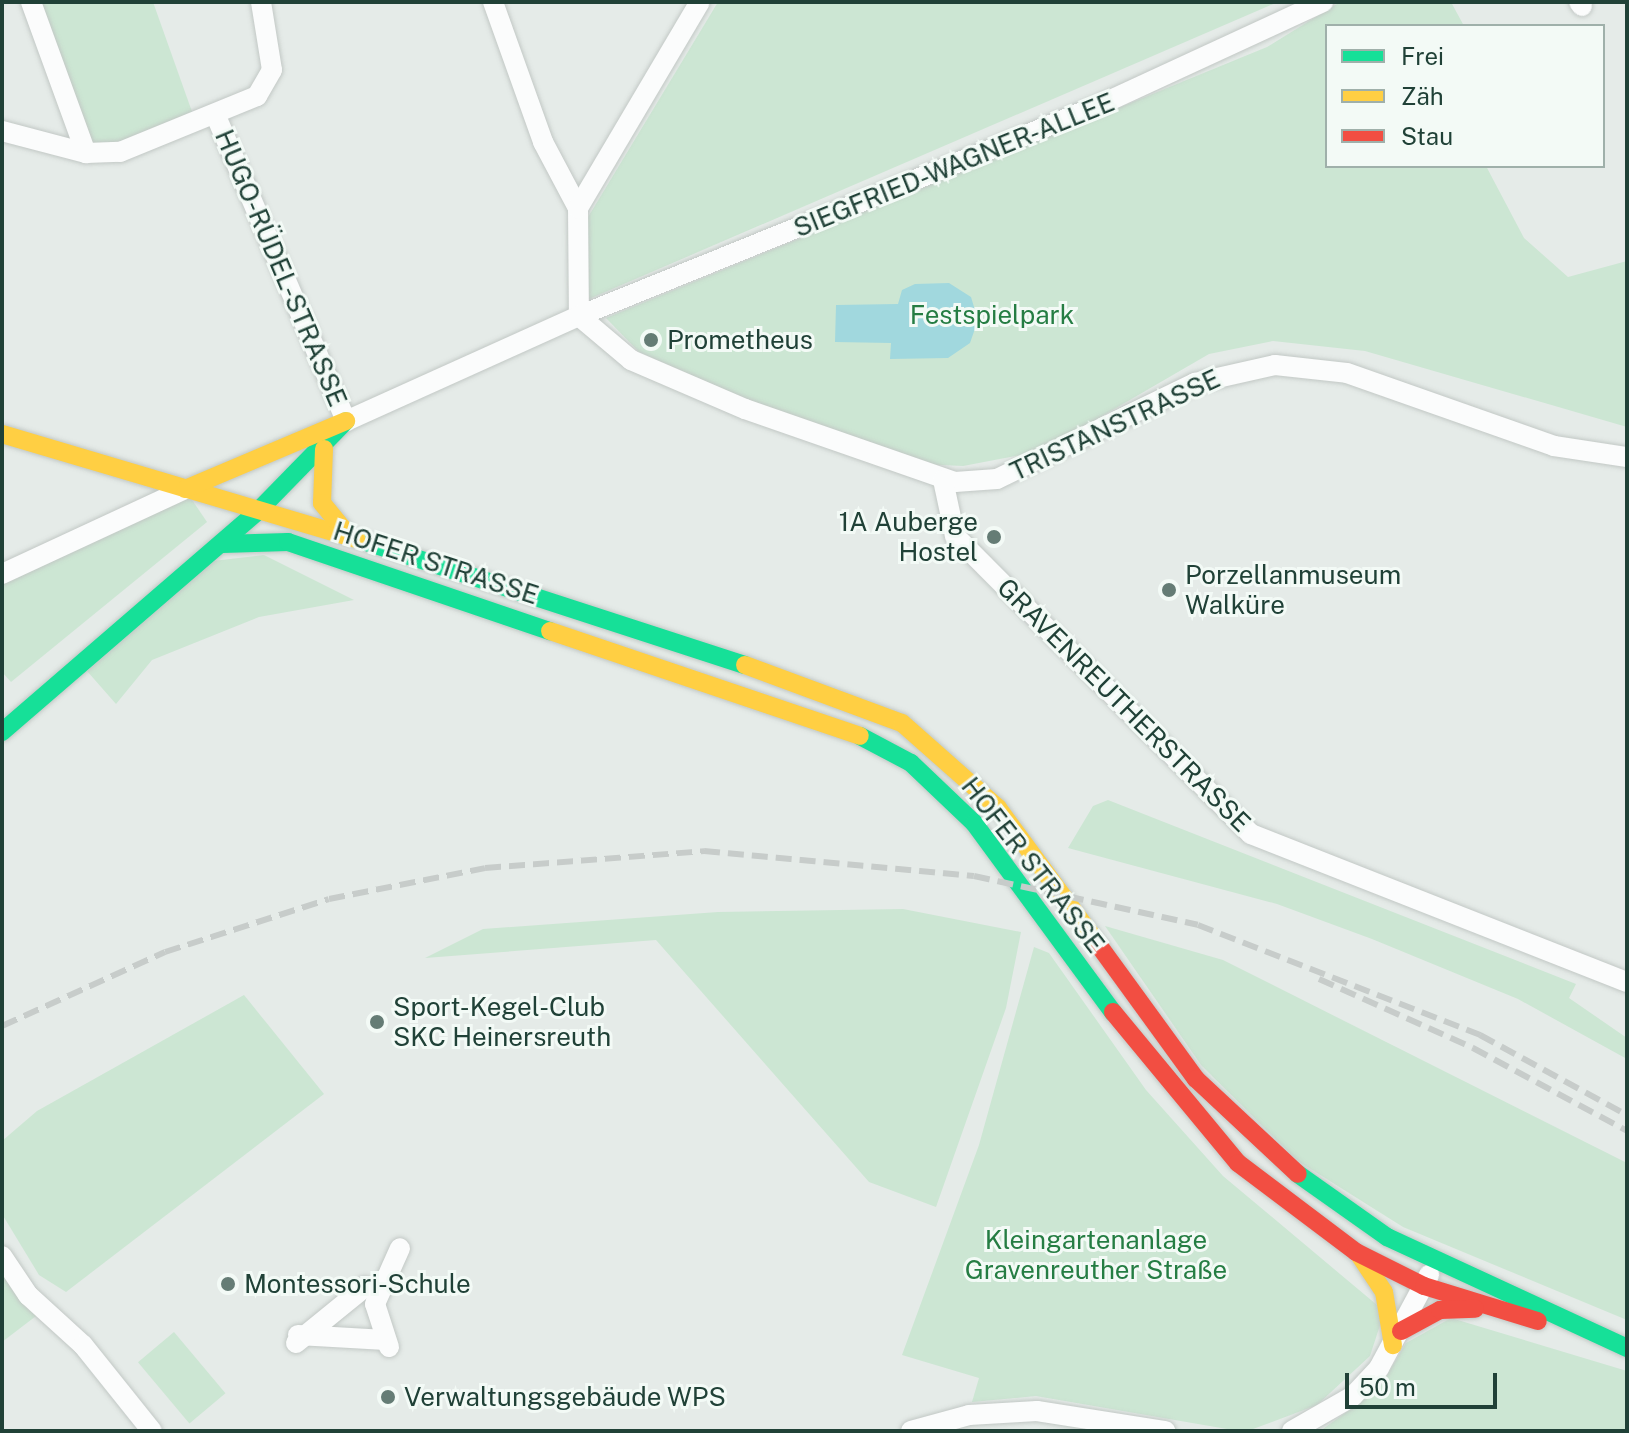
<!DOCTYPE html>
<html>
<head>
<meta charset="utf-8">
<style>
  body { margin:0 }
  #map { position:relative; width:1629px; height:1433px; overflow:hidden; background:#e5ebe8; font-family:"Public Sans",sans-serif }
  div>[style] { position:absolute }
  .green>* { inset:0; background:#cce6d3; transform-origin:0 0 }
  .water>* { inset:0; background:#a1d8de }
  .roads { filter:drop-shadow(0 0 2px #c2c8c5) drop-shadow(0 0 2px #c2c8c5) }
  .street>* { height:20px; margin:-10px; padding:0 10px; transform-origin:10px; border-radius:10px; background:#fbfcfc }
  .fast>* { height:18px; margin:-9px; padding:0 9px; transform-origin:9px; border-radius:9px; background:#16e098 }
  .slow>* { height:18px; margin:-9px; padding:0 9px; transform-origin:9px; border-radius:9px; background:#ffcf43 }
  .jam>* { height:18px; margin:-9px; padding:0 9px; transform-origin:9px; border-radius:9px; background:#f24e42 }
  .rail>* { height:6px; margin-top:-3px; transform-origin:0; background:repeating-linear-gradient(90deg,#c7ccca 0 16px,transparent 0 24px) }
  .dots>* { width:22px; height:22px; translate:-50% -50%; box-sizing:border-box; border:4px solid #f3faf6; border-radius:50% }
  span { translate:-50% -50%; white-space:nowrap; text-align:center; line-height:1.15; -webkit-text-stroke:6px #f3faf6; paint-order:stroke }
  .street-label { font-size:26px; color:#204137 }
  .park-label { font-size:26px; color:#257d43 }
  .poi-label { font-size:26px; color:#204137 }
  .left { translate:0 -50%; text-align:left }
  .right { translate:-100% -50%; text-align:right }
  .frame { position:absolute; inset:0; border:4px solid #204137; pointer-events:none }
  .legend { position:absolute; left:1325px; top:24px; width:280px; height:144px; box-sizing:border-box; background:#f3faf6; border:2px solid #9fb0aa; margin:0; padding:10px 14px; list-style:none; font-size:24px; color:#204137 }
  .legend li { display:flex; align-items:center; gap:16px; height:40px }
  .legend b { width:40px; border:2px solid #9fb0aa }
  .scale { position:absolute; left:1345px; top:1373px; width:152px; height:36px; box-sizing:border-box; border:4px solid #204137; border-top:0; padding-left:10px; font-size:24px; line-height:28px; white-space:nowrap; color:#204137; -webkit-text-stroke:6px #f3faf6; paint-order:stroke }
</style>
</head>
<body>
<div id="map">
  <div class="green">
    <i style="clip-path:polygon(32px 2px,153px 2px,196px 123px,87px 152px)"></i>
    <i style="clip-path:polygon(718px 2px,1278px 2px,589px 299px,579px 259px,582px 227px)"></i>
    <i style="clip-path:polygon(1340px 2px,1451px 2px,1464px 26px,1327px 26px,1327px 166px,1486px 166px,1524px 238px,1568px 277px,1627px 261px,1627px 427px,1365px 351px,1273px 341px,1209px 354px,1042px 451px,963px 466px,920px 464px,796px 421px,639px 352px,606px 318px,1267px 47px)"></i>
    <i style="clip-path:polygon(188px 494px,207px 522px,11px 682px,2px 672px,2px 583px)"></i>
    <i style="clip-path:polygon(264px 555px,354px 600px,259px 617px,152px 660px,116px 704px,87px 671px,213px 561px)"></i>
    <i style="clip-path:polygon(1108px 800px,1576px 984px,1569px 998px,1627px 1038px,1627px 1059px,1518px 999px,1372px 939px,1277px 904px,1068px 848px,1093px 806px)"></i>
    <i style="clip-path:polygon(903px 909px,1021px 932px,1006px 1008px,936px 1207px,869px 1182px,656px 940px,425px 958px,483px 929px,718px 912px)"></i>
    <i style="clip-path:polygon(1105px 926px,1223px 960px,1627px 1163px,1627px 1320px,1403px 1227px,1298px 1161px,1201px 1065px)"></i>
    <i style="clip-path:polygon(1034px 947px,1049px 953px,1146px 1090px,1223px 1176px,1377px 1305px,1381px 1322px,1370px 1356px,1317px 1405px,1253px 1429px,1227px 1429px,1036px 1396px,972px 1402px,979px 1378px,902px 1355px,979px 1145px)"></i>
    <i style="clip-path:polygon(244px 995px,324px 1094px,66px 1292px,39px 1275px,2px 1214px,2px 1141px,37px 1111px)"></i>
    <i style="clip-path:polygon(2px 1273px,40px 1313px,2px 1342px)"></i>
    <i style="clip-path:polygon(1451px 1318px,1627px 1371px,1627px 1431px,1320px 1431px,1379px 1389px,1406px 1343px)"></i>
    <i style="left:174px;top:1332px;width:80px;height:47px;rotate:50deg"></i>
  </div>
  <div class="water">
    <i style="clip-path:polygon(915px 284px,949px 283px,971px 297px,978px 320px,970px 343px,948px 358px,890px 359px,891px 343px,835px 342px,836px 305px,898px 304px,902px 290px)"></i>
  </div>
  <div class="roads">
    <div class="street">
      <i style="left:31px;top:2px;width:161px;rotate:70deg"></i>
      <i style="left:493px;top:2px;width:149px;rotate:70.3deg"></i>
      <i style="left:543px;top:142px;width:75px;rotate:62.1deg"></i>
      <i style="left:578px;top:208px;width:108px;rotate:89.5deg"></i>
      <i style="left:1579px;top:2px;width:5px;rotate:53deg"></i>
      <i style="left:216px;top:116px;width:332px;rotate:66.9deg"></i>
      <i style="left:346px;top:421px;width:256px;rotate:-24.3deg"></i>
      <i style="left:579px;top:316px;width:562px;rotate:-22.05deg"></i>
      <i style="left:1100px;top:105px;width:246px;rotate:-24.8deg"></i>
      <i style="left:2px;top:131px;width:87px;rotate:14.7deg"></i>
      <i style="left:86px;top:153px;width:34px;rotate:-2deg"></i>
      <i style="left:120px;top:152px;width:148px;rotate:-22.2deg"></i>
      <i style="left:257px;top:96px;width:30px;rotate:-60deg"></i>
      <i style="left:272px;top:70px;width:69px;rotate:-99.2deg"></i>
      <i style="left:578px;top:208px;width:239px;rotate:-59.4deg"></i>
      <i style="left:579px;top:316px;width:68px;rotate:40.2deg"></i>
      <i style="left:631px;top:360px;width:124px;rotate:23.3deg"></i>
      <i style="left:745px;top:409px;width:222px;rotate:19.2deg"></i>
      <i style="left:955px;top:482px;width:42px;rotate:-4.1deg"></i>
      <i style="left:997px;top:479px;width:220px;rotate:-25.9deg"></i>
      <i style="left:1195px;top:383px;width:82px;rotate:-12.7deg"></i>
      <i style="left:1275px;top:365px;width:72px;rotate:6.3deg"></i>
      <i style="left:1347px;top:373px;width:219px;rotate:19.4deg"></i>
      <i style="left:1554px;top:446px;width:74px;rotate:8.6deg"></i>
      <i style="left:943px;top:480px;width:57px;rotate:77.9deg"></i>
      <i style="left:955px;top:536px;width:420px;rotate:45.2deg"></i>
      <i style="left:1251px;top:834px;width:404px;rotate:21.5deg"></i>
      <i style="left:2px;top:574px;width:202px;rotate:-24.9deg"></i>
      <i style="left:2px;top:1256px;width:47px;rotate:56.3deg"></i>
      <i style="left:28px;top:1295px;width:74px;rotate:42.3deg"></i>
      <i style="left:83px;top:1345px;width:110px;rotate:51.3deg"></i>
      <i style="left:298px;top:1335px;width:88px;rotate:3.3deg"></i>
      <i style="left:296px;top:1343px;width:89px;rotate:-39.1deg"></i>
      <i style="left:365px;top:1287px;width:16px;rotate:14deg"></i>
      <i style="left:389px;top:1347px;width:45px;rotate:-108deg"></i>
      <i style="left:375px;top:1304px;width:61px;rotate:-65.9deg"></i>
      <i style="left:911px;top:1431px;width:60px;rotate:-15.4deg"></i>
      <i style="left:969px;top:1415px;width:68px;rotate:-3.4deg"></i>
      <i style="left:1037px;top:1411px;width:130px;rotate:8.9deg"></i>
      <i style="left:1292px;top:1431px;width:70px;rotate:-29.8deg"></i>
      <i style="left:1353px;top:1396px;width:38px;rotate:-47deg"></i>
      <i style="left:1379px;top:1368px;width:106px;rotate:-61.7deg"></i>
    </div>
    <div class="fast">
      <i style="left:357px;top:539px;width:408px;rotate:18deg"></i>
      <i style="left:222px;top:544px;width:66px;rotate:-1.7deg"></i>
      <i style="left:288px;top:542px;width:277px;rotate:18.8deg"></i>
      <i style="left:2px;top:732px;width:340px;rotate:-40.8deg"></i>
      <i style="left:259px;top:510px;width:124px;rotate:-45.7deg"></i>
      <i style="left:860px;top:736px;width:58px;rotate:27.9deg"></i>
      <i style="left:911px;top:763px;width:87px;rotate:43.6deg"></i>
      <i style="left:974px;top:823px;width:235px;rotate:53.7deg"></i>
      <i style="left:1298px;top:1174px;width:109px;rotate:35.3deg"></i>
      <i style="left:1387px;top:1237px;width:264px;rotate:24.8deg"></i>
    </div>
    <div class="slow">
      <i style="left:2px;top:434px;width:370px;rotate:16.5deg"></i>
      <i style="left:324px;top:449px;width:54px;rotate:92.1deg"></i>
      <i style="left:322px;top:503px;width:43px;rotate:50.7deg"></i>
      <i style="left:185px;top:489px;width:175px;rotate:-22.9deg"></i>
      <i style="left:550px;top:631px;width:327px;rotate:18.7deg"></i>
      <i style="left:745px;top:665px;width:167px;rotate:20.3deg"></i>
      <i style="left:902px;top:723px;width:128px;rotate:41.5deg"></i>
      <i style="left:998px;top:808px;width:172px;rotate:53.7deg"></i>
      <i style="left:1360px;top:1256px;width:43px;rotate:56.3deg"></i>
      <i style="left:1384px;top:1292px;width:54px;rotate:80.4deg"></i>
    </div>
    <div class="jam">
      <i style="left:1100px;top:947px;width:163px;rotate:54deg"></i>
      <i style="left:1196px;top:1079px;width:139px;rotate:43deg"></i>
      <i style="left:1113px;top:1012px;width:196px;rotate:50.4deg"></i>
      <i style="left:1238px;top:1163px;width:148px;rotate:37deg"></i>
      <i style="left:1356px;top:1252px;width:76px;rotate:26.6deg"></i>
      <i style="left:1424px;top:1286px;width:119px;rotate:17.1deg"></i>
      <i style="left:1401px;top:1331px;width:44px;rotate:-28.3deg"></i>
      <i style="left:1440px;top:1310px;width:35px;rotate:-2deg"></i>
    </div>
  </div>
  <div class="rail">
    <i style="left:1319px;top:979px;width:169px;rotate:24.1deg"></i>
    <i style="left:1473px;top:1048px;width:175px;rotate:28.3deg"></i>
    <i style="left:2px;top:1026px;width:179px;rotate:-24.4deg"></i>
    <i style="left:165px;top:952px;width:172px;rotate:-17.9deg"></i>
    <i style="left:329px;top:899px;width:159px;rotate:-11.2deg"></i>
    <i style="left:485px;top:868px;width:220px;rotate:-4.4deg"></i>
    <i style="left:704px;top:851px;width:271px;rotate:5.3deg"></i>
    <i style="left:974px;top:876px;width:229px;rotate:12.3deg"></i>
    <i style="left:1198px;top:925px;width:303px;rotate:21.3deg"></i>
    <i style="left:1480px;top:1035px;width:167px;rotate:28.6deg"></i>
  </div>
  <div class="dots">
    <i style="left:651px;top:340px;background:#657c75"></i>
    <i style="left:994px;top:537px;background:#657c75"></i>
    <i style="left:1169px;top:590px;background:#657c75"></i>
    <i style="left:377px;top:1022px;background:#657c75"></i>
    <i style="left:228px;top:1284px;background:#657c75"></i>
    <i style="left:388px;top:1397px;background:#657c75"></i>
  </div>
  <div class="street-label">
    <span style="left:954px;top:165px;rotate:-22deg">SIEGFRIED-WAGNER-ALLEE</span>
    <span style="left:281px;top:268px;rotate:67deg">HUGO-RÜDEL-STRASSE</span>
    <span style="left:1115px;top:425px;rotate:-25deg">TRISTANSTRASSE</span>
    <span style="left:436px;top:563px;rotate:18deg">HOFER STRASSE</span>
    <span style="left:1124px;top:705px;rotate:45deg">GRAVENREUTHERSTRASSE</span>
    <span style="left:1033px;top:865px;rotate:52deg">HOFER STRASSE</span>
  </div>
  <div class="park-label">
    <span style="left:992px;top:315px">Festspielpark</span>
    <span style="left:1096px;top:1255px">Kleingartenanlage<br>Gravenreuther Straße</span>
  </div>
  <div class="poi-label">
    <span class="left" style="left:667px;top:340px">Prometheus</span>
    <span class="right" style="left:978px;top:537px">1A Auberge<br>Hostel</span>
    <span class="left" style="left:1185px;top:590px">Porzellanmuseum<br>Walküre</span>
    <span class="left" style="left:393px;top:1022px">Sport-Kegel-Club<br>SKC Heinersreuth</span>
    <span class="left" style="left:244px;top:1284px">Montessori-Schule</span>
    <span class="left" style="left:404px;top:1397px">Verwaltungsgebäude WPS</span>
  </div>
  <div class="frame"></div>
  <ul class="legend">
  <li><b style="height:10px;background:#16e098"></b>Frei</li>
  <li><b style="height:10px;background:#ffcf43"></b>Zäh</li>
  <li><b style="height:10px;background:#f24e42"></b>Stau</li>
  </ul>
  <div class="scale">50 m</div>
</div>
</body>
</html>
